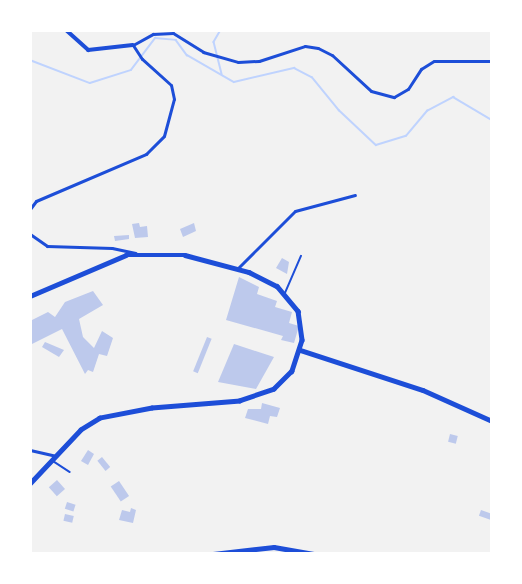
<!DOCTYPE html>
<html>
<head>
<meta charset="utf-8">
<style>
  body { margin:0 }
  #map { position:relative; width:522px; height:584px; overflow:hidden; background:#f2f2f2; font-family:"PT Sans Narrow",sans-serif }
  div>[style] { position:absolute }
  .stream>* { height:1.5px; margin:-0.75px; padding:0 0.75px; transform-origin:0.75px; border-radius:0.75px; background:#bfd3fe }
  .building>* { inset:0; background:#bdc9ec; transform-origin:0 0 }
  .service>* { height:1.5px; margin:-0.75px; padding:0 0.75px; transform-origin:0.75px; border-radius:0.75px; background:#1d4ed8 }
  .minor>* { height:3px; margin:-1.5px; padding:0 1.5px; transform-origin:1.5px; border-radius:1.5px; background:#1d4ed8 }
  .tertiary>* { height:4px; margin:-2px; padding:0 2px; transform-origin:2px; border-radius:2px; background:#1d4ed8 }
  .secondary>* { height:4.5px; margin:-2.25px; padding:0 2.25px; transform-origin:2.25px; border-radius:2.25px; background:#1d4ed8 }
  .primary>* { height:4.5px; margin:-2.25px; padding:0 2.25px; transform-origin:2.25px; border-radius:2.25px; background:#1d4ed8 }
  span { translate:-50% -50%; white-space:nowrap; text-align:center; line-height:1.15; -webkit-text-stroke:4.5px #fff; paint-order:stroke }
  .frame { position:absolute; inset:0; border:32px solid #fff; pointer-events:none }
</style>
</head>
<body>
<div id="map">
  <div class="stream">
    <i style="left:221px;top:30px;width:14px;rotate:120deg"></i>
    <i style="left:214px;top:42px;width:33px;rotate:76deg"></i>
    <i style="left:30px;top:60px;width:64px;rotate:21deg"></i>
    <i style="left:90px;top:83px;width:43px;rotate:-17.6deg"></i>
    <i style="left:131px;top:70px;width:40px;rotate:-53deg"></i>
    <i style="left:155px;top:38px;width:21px;rotate:5deg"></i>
    <i style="left:176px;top:40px;width:19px;rotate:54deg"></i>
    <i style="left:187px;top:55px;width:54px;rotate:29.9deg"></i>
    <i style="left:234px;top:82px;width:62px;rotate:-13.1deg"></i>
    <i style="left:294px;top:68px;width:20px;rotate:27deg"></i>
    <i style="left:312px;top:77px;width:43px;rotate:50.7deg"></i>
    <i style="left:339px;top:110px;width:51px;rotate:43.4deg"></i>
    <i style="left:376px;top:145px;width:31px;rotate:-17deg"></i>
    <i style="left:406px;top:136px;width:33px;rotate:-50deg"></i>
    <i style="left:427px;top:111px;width:30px;rotate:-28deg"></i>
    <i style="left:453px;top:97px;width:45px;rotate:30.5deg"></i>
  </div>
  <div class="building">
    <i style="clip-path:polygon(139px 223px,140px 227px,147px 226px,148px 237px,135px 238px,132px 224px)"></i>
    <i style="clip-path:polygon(194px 223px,196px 231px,183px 237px,180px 229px)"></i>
    <i style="clip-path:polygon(129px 235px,129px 239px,115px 241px,114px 236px)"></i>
    <i style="clip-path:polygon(282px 258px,289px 262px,287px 274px,276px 268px)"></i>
    <i style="clip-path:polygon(239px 277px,259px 287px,257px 294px,277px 301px,275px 307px,292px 312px,289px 323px,299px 326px,294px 343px,281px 340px,283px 336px,226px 320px)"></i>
    <i style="clip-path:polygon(93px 291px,103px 305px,79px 319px,83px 337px,94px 348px,102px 331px,113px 338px,107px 356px,99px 354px,93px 372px,88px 370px,85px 374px,62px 329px,30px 345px,30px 321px,48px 312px,55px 317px,65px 302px)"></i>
    <i style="left:207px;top:337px;width:5px;height:37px;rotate:22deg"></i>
    <i style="clip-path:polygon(45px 342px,64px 350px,59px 357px,42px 347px)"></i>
    <i style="clip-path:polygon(234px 344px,274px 357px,256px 389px,218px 382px)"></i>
    <i style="clip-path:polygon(262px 403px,280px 408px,277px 417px,270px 416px,268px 424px,245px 418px,248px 409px,261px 409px)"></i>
    <i style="left:450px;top:434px;width:8px;height:8px;rotate:14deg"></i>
    <i style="clip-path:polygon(88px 450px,94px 454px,88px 465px,81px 461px)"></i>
    <i style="left:102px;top:457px;width:13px;height:6px;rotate:51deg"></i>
    <i style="left:57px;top:480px;width:12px;height:11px;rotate:48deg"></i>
    <i style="left:119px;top:481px;width:18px;height:10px;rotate:56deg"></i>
    <i style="left:67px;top:502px;width:9px;height:7px;rotate:18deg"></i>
    <i style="clip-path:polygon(131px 508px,136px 510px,133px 523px,119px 520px,122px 510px,130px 512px)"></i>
    <i style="left:481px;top:510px;width:12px;height:6px;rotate:20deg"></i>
    <i style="left:65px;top:514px;width:9px;height:7px;rotate:13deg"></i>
  </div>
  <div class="service">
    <i style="left:285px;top:293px;width:40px;rotate:-66.6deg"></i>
    <i style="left:53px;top:461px;width:20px;rotate:33deg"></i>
  </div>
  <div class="minor">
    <i style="left:30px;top:209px;width:10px;rotate:-53deg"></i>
    <i style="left:36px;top:201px;width:120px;rotate:-23.1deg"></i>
    <i style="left:146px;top:154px;width:25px;rotate:-45deg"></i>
    <i style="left:164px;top:136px;width:38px;rotate:-75deg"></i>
    <i style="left:174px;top:99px;width:14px;rotate:-102deg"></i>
    <i style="left:171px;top:85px;width:39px;rotate:-138deg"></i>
    <i style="left:142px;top:59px;width:17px;rotate:-123deg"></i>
    <i style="left:133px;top:45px;width:23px;rotate:-29deg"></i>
    <i style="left:153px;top:34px;width:20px;rotate:-3deg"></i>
    <i style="left:173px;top:33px;width:36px;rotate:32deg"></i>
    <i style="left:203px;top:52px;width:36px;rotate:16deg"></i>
    <i style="left:238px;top:62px;width:21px;rotate:-3deg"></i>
    <i style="left:259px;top:61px;width:48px;rotate:-18.1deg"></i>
    <i style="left:305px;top:46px;width:13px;rotate:9deg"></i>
    <i style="left:318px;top:48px;width:16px;rotate:27deg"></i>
    <i style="left:332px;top:55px;width:53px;rotate:42.7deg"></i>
    <i style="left:371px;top:91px;width:24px;rotate:15deg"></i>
    <i style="left:394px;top:97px;width:16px;rotate:-30deg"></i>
    <i style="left:408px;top:89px;width:24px;rotate:-57deg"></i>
    <i style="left:421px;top:69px;width:15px;rotate:-32deg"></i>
    <i style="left:434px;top:61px;width:58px"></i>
    <i style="left:30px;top:234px;width:21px;rotate:35deg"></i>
    <i style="left:47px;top:246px;width:65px;rotate:1.8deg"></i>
    <i style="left:112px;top:248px;width:24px;rotate:12deg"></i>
    <i style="left:237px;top:269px;width:82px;rotate:-45deg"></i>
    <i style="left:295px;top:211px;width:62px;rotate:-14.9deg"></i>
    <i style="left:30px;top:450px;width:27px;rotate:13deg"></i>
  </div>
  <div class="tertiary">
    <i style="left:66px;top:30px;width:30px;rotate:42deg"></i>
    <i style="left:88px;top:50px;width:45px;rotate:-6.3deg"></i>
  </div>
  <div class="secondary">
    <i style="left:300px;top:350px;width:129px;rotate:18deg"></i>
    <i style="left:423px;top:390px;width:76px;rotate:24.2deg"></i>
  </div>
  <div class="primary">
    <i style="left:30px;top:296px;width:104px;rotate:-23.1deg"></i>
    <i style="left:126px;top:255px;width:59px"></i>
    <i style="left:185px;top:255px;width:66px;rotate:14.9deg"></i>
    <i style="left:249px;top:272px;width:31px;rotate:27deg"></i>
    <i style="left:277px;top:286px;width:33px;rotate:50deg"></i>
    <i style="left:298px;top:311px;width:29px;rotate:82deg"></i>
    <i style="left:302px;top:340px;width:33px;rotate:108deg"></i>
    <i style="left:292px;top:371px;width:25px;rotate:135deg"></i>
    <i style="left:274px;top:389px;width:36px;rotate:161deg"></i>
    <i style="left:240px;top:401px;width:88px;rotate:175.5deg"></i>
    <i style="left:152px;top:408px;width:53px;rotate:169.1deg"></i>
    <i style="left:100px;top:418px;width:22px;rotate:148deg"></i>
    <i style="left:81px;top:430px;width:74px;rotate:133.4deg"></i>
    <i style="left:213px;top:554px;width:61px;rotate:-6.5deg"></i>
    <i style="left:274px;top:547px;width:40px;rotate:10deg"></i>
  </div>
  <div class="frame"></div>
</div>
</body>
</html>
